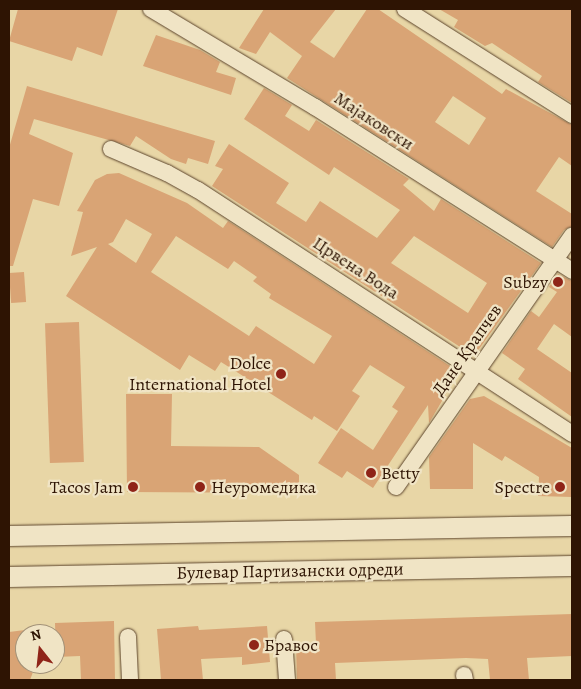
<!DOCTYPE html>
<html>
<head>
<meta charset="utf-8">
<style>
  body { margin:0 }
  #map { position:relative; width:581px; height:689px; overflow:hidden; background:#e8d6a6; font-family:Alegreya,serif }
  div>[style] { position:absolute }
  .building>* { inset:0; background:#d9a475; transform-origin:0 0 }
  .roads { filter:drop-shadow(0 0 1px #5c442c) drop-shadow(0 0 1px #5c442c) }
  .minor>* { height:16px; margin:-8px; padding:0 8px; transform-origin:8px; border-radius:8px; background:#f0e4c5 }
  .tertiary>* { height:20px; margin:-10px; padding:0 10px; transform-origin:10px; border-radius:10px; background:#f0e4c5 }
  .dots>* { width:14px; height:14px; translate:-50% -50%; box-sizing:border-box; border:2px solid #f0e4c5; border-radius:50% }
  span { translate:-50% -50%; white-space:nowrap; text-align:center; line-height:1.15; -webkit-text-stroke:4.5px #f0e4c5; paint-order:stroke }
  .street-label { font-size:18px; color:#2e1403 }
  .poi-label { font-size:18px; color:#2e1403 }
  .right { translate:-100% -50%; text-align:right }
  .left { translate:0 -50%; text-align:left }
  .frame { position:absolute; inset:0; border:10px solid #2e1403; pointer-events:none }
  .north { position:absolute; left:15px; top:624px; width:50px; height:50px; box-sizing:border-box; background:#f0e4c5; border:1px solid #a29177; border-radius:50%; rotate:344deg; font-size:14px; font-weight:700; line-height:20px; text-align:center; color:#2e1403 }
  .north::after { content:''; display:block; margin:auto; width:18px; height:22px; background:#8f2418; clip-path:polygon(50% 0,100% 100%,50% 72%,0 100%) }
</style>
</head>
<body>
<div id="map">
  <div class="building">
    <i style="clip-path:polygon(18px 9px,118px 9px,102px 56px,77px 47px,72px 61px,9px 41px)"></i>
    <i style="clip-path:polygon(evenodd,264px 9px,336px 9px,310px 42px,334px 58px,367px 9px,378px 9px,502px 94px,506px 89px,572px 125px,572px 166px,559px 157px,536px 191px,572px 214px,572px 226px,564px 230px,552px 247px,287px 78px,302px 56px,270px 32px,256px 54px,239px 48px,264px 9px,453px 96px,486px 118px,469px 145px,435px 122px,453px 96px)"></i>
    <i style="clip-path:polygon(439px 9px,572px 9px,572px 103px,538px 82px,542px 76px,492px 43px,485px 46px,454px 27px,458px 20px)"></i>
    <i style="clip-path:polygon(156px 35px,200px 50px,220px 62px,216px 72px,236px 78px,231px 95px,143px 66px)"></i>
    <i style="clip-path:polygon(27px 86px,215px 141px,208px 164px,188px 158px,186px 164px,171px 159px,136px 136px,130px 146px,34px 119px,29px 134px,73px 153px,59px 206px,33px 199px,13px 266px,9px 266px,9px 148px)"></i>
    <i style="clip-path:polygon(evenodd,264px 88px,292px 105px,285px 116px,309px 131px,316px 120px,409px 179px,403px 185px,434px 211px,441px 199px,541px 263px,474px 356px,212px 186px,223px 169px,215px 166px,229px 144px,289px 183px,276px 203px,306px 222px,320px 201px,377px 238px,400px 210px,334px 167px,329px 175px,244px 119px,264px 88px,414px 236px,487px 283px,468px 313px,391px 263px,414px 236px)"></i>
    <i style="clip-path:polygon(evenodd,119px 173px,187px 203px,223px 228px,228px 221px,459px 372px,429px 423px,428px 405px,373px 488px,347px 471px,342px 478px,318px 463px,341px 428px,373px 450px,398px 411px,392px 407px,405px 387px,370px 365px,352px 391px,360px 396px,337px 431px,314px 416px,312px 420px,221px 362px,215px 371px,189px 355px,180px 370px,66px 296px,97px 247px,71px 256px,83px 212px,77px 211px,95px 180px,107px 174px,119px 173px,126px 219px,152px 234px,136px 263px,108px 244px,113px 242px,126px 219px,119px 173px,176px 236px,228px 269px,234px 261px,257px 277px,253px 281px,271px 294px,269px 298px,332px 336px,314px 364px,256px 326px,249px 336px,151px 272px,176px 236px)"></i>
    <i style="left:24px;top:272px;width:30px;height:15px;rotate:86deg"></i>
    <i style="clip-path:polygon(558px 274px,572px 281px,572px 337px,554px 324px,537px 349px,572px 373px,572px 417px,518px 379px,525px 369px,502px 353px,531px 311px,539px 317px,557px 292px,549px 287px)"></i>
    <i style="left:79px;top:322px;width:140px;height:34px;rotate:88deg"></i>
    <i style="clip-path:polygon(126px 394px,172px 394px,171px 446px,259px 447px,299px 475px,299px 493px,127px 492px)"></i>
    <i style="clip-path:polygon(484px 396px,572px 448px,572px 497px,538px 496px,539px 477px,505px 456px,502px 461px,473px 443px,473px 489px,430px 489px,429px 457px,470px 399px)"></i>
    <i style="clip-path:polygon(572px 614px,572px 656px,527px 658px,529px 680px,490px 680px,488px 659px,466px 658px,335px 663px,336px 680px,297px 680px,296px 645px,316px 644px,315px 622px)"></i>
    <i style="clip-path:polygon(114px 621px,115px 680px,81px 680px,80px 656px,56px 657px,55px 623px)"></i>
    <i style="clip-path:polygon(198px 626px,199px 630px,267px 626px,270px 662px,242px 665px,242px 657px,201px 659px,203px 680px,161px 680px,157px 629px)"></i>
    <i style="clip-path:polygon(25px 630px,25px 664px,36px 664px,30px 680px,9px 680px,9px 632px)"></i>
  </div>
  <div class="roads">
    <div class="minor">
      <i style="left:151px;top:9px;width:191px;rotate:30.9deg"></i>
      <i style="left:315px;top:107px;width:305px;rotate:32.5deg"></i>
      <i style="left:405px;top:9px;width:198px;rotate:32.4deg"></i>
      <i style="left:111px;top:149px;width:61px;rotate:23.2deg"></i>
      <i style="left:167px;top:173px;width:35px;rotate:29deg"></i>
      <i style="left:198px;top:190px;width:447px;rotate:33.1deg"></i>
      <i style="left:396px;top:487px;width:307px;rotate:-55deg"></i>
      <i style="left:128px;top:637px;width:43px;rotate:87.3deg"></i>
      <i style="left:284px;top:639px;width:41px;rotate:85.8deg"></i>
      <i style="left:464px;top:675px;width:5px;rotate:79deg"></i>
    </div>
    <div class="tertiary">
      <i style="left:9px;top:536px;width:563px;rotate:-1.02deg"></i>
      <i style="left:9px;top:577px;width:563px;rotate:-1.12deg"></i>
    </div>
  </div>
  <div class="dots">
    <i style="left:558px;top:282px;background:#8f2418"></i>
    <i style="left:281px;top:374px;background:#8f2418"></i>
    <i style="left:371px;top:473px;background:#8f2418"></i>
    <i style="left:133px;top:487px;background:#8f2418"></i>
    <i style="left:200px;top:487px;background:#8f2418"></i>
    <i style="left:560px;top:487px;background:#8f2418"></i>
    <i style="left:254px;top:645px;background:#8f2418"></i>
  </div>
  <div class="street-label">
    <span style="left:374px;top:121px;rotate:33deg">Мајаковски</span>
    <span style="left:356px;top:268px;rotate:33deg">Црвена Вода</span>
    <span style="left:467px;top:350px;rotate:-55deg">Дане Крапчев</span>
    <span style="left:290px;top:571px;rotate:-1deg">Булевар Партизански одреди</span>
  </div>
  <div class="poi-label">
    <span class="right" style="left:548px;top:282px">Subzy</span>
    <span class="right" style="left:271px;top:374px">Dolce<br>International Hotel</span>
    <span class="left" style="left:381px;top:473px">Betty</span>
    <span class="right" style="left:123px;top:487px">Tacos Jam</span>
    <span class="left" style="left:211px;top:487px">Неуромедика</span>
    <span class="right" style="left:550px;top:487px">Spectre</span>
    <span class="left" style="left:264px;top:645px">Бравос</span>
  </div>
  <div class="frame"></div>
  <div class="north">N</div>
</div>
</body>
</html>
